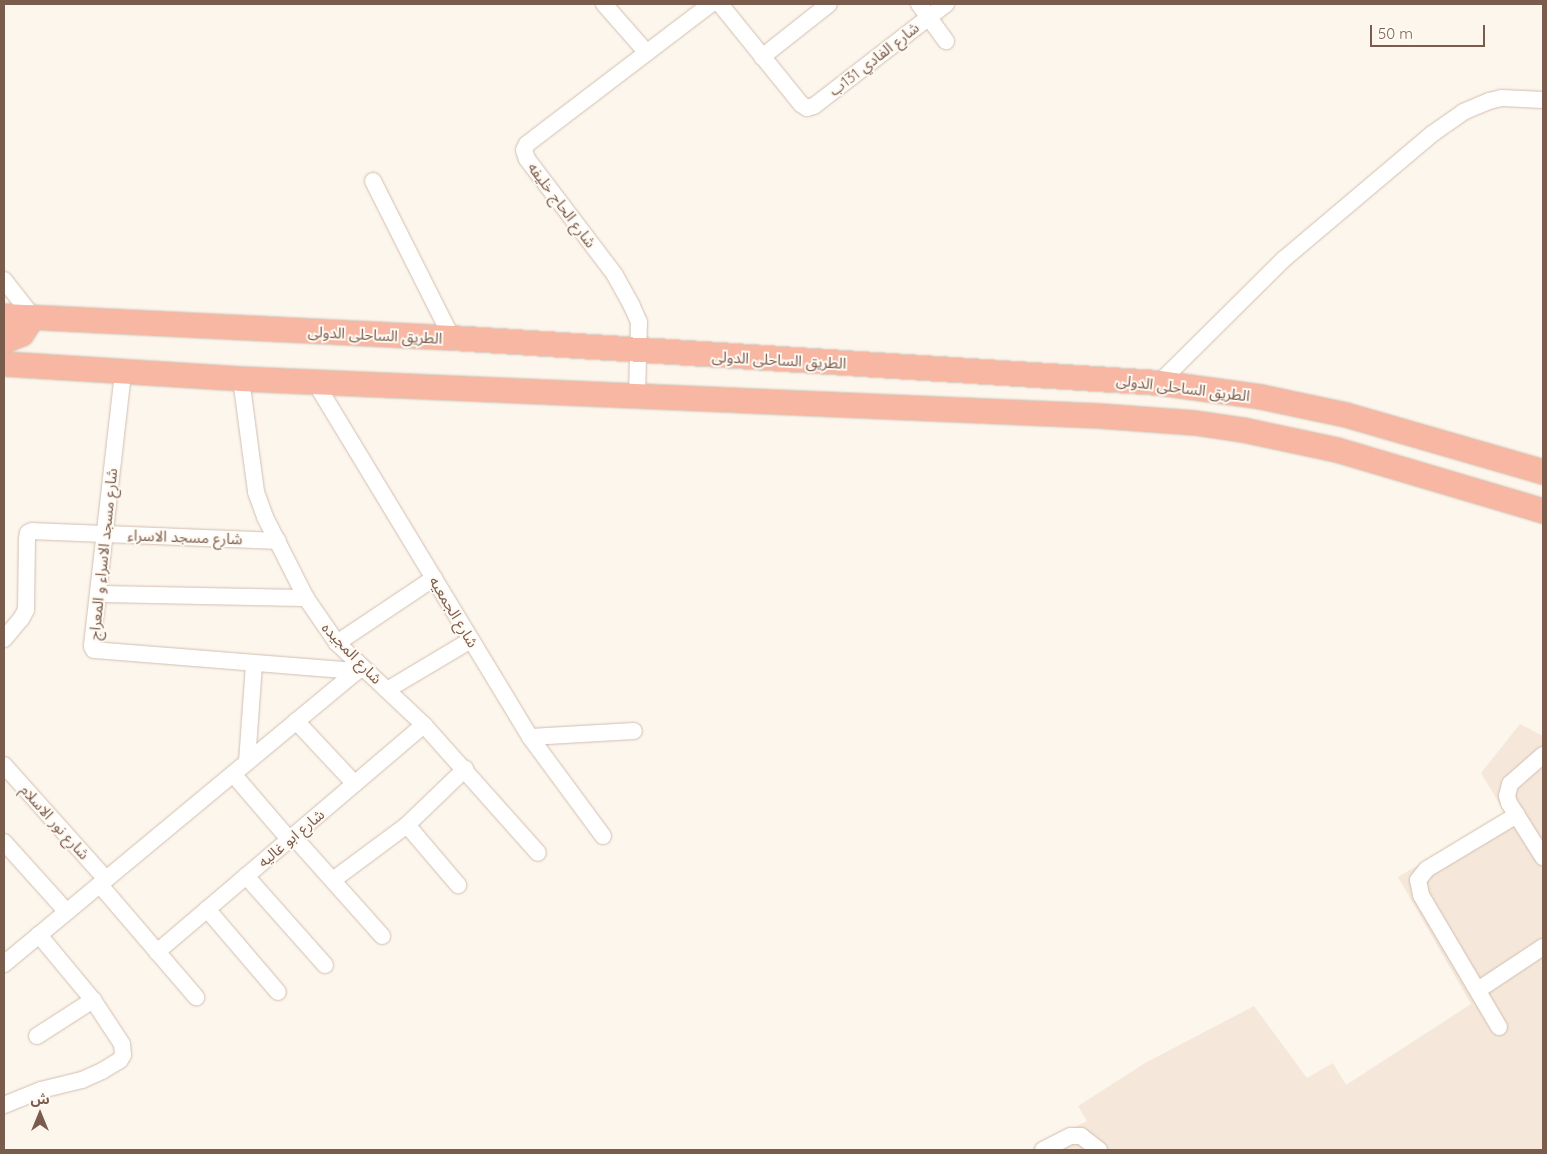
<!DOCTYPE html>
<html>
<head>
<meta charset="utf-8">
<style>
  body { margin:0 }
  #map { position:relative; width:1547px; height:1154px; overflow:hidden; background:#fdf6ec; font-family:Quicksand,"Noto Sans Arabic",sans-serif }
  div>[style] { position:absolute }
  .residential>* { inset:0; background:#f5e8da }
  .roads { filter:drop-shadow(0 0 1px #d1beb0) drop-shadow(0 0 1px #d1beb0) }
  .minor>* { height:16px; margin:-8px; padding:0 8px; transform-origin:8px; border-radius:8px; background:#fff }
  .highway>* { height:24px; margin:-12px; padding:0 12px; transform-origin:12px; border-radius:12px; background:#f7b7a3 }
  span { translate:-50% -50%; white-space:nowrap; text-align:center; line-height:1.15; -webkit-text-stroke:4px #fffaf3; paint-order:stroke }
  .street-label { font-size:15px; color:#7a5c4d }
  .frame { position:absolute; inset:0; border:5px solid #7a5c4d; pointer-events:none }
  .north { position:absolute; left:15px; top:1089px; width:50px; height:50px; -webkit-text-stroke:4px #fffaf3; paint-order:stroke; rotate:0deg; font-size:14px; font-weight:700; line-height:20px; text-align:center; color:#7a5c4d }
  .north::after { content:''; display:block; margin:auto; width:18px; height:22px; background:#7a5c4d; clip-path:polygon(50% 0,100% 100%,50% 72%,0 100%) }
  .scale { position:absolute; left:1370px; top:25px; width:115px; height:22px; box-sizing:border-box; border:2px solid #7a5c4d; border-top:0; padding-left:6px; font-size:15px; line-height:18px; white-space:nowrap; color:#7a5c4d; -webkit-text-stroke:4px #fffaf3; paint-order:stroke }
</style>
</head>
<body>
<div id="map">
  <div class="residential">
    <i style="clip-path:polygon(1520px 724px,1543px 736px,1543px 1150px,1030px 1150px,1087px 1121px,1078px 1106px,1145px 1063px,1254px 1006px,1307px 1078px,1333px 1063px,1346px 1085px,1471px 1004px,1398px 877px,1505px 813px,1481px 773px)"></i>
  </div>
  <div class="roads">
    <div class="minor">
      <i style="left:604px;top:4px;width:65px;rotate:48.7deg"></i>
      <i style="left:720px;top:4px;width:129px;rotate:51deg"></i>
      <i style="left:801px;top:104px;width:7px;rotate:34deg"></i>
      <i style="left:807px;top:108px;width:7px;rotate:-16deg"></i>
      <i style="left:814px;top:106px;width:167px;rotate:-37.7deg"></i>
      <i style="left:919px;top:4px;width:46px;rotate:53.9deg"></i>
      <i style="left:762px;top:57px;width:85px;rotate:-38.3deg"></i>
      <i style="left:373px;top:181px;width:176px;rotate:63.3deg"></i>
      <i style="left:4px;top:280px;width:47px;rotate:51.9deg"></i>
      <i style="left:123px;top:373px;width:275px;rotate:96.5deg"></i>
      <i style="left:92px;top:646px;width:4px;rotate:63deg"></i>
      <i style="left:94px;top:650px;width:264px;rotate:4.6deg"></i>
      <i style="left:241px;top:379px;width:114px;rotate:82.4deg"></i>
      <i style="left:256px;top:492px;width:27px;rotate:70deg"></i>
      <i style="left:265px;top:517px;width:91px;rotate:63.2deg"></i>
      <i style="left:306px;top:598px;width:55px;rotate:55.4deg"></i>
      <i style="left:337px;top:643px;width:120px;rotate:43.3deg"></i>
      <i style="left:424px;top:725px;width:171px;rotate:48.3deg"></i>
      <i style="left:315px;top:382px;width:415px;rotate:58.8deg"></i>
      <i style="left:530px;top:737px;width:123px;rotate:53.6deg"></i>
      <i style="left:1159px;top:383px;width:176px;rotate:-44.8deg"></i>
      <i style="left:1284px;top:259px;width:194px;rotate:-40.2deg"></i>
      <i style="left:1432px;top:134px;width:38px;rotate:-35deg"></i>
      <i style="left:1463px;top:112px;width:28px;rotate:-23deg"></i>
      <i style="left:1489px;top:101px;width:13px;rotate:-13deg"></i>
      <i style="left:1502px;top:98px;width:41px;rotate:2.8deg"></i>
      <i style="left:637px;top:396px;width:74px;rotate:-88.5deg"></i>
      <i style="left:639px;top:322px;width:17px;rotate:-114deg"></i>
      <i style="left:632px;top:306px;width:35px;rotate:-119deg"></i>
      <i style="left:615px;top:275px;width:146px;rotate:-127.2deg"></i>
      <i style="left:527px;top:159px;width:9px;rotate:-108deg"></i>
      <i style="left:524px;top:150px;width:7px;rotate:-63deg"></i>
      <i style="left:527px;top:144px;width:231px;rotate:-37.3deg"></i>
      <i style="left:98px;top:594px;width:208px;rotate:1.1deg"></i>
      <i style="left:4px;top:639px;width:26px;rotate:-50deg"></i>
      <i style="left:21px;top:619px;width:10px;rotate:-61deg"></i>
      <i style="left:26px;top:610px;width:71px;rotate:-89.2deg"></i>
      <i style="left:27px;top:539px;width:6px;rotate:-81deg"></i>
      <i style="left:28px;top:533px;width:4px;rotate:-27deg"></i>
      <i style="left:32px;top:531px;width:246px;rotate:2.3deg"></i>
      <i style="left:337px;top:643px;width:117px;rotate:-33.8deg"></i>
      <i style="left:387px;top:690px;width:98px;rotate:-30.8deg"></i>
      <i style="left:296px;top:721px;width:86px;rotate:46.9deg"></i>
      <i style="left:530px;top:737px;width:104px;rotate:-3.3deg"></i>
      <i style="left:1543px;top:755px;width:44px;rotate:138.7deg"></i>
      <i style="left:1510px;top:784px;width:12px;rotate:104deg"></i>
      <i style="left:1507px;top:796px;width:7px;rotate:74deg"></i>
      <i style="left:1509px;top:803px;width:64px;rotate:57.8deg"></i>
      <i style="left:247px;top:762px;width:98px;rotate:-85.9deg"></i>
      <i style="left:4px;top:765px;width:153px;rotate:48.2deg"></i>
      <i style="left:233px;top:774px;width:86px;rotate:49.3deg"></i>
      <i style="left:407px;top:825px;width:79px;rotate:49.6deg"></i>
      <i style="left:293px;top:836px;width:134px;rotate:48.3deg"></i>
      <i style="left:4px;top:842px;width:94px;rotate:48deg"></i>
      <i style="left:246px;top:876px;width:119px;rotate:48.4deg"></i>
      <i style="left:333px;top:880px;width:92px;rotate:-36.6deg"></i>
      <i style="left:407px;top:825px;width:81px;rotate:-44deg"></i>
      <i style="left:100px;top:885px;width:148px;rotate:49.4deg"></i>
      <i style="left:207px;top:909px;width:109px;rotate:49.5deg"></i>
      <i style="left:157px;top:952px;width:350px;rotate:-40.4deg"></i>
      <i style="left:4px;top:964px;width:465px;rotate:-39.7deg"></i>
      <i style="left:1478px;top:990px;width:78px;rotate:-33.5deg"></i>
      <i style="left:1499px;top:1027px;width:153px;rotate:-120.6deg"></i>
      <i style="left:1421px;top:895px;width:15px;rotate:-101deg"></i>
      <i style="left:1418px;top:880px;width:14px;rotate:-51deg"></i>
      <i style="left:1427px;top:869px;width:105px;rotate:-31deg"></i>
      <i style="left:37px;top:1036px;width:67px;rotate:-32.7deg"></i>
      <i style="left:4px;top:1105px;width:40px;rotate:-22deg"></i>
      <i style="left:41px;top:1090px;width:42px;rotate:-13.7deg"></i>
      <i style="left:82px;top:1080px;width:22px;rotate:-24deg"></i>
      <i style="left:102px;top:1071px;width:21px;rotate:-31deg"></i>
      <i style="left:120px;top:1060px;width:6px;rotate:-59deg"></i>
      <i style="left:123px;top:1055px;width:11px;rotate:-95deg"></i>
      <i style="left:122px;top:1044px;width:53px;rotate:-123.4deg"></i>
      <i style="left:93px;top:1000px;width:85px;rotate:-129.7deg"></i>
      <i style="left:1043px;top:1150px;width:31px;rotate:-27deg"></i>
      <i style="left:1071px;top:1136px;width:10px"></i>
      <i style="left:1081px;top:1136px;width:23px;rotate:38deg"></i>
    </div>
    <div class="highway">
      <i style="left:4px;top:316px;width:449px;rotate:2.8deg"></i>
      <i style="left:452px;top:338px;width:708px;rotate:3.64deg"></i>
      <i style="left:1159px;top:383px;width:103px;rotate:7.8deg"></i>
      <i style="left:1261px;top:397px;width:87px;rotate:12deg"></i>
      <i style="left:1346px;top:415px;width:205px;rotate:16.1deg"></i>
      <i style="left:4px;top:341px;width:19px;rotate:-21deg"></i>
      <i style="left:22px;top:334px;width:20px;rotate:-57deg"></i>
      <i style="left:4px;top:364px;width:237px;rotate:3.6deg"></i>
      <i style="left:241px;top:379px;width:859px;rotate:2.47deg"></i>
      <i style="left:1099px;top:416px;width:96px;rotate:4.2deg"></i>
      <i style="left:1195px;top:423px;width:49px;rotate:8.3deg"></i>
      <i style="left:1243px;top:430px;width:96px;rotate:12deg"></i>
      <i style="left:1337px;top:450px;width:215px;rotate:16.5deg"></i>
    </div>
  </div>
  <div class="street-label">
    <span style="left:874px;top:59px;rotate:-38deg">شارع الفادي 131ب</span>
    <span style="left:562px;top:205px;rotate:53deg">شارع الحاج خليفه</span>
    <span style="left:375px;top:335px;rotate:3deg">الطريق الساحلى الدولى</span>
    <span style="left:779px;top:360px;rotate:3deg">الطريق الساحلى الدولى</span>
    <span style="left:1183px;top:388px;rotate:7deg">الطريق الساحلى الدولى</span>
    <span style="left:185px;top:537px;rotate:2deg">شارع مسجد الاسراء</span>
    <span style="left:103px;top:554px;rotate:-84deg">شارع مسجد الاسراء و المعراج</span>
    <span style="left:454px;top:612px;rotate:59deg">شارع الجمعيه</span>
    <span style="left:352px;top:653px;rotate:46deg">شارع المجيده</span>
    <span style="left:55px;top:822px;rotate:48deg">شارع نور الاسلام</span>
    <span style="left:291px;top:838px;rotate:-40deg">شارع ابو غاليه</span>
  </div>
  <div class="frame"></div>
  <div class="north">ش</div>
  <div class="scale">50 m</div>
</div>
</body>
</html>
